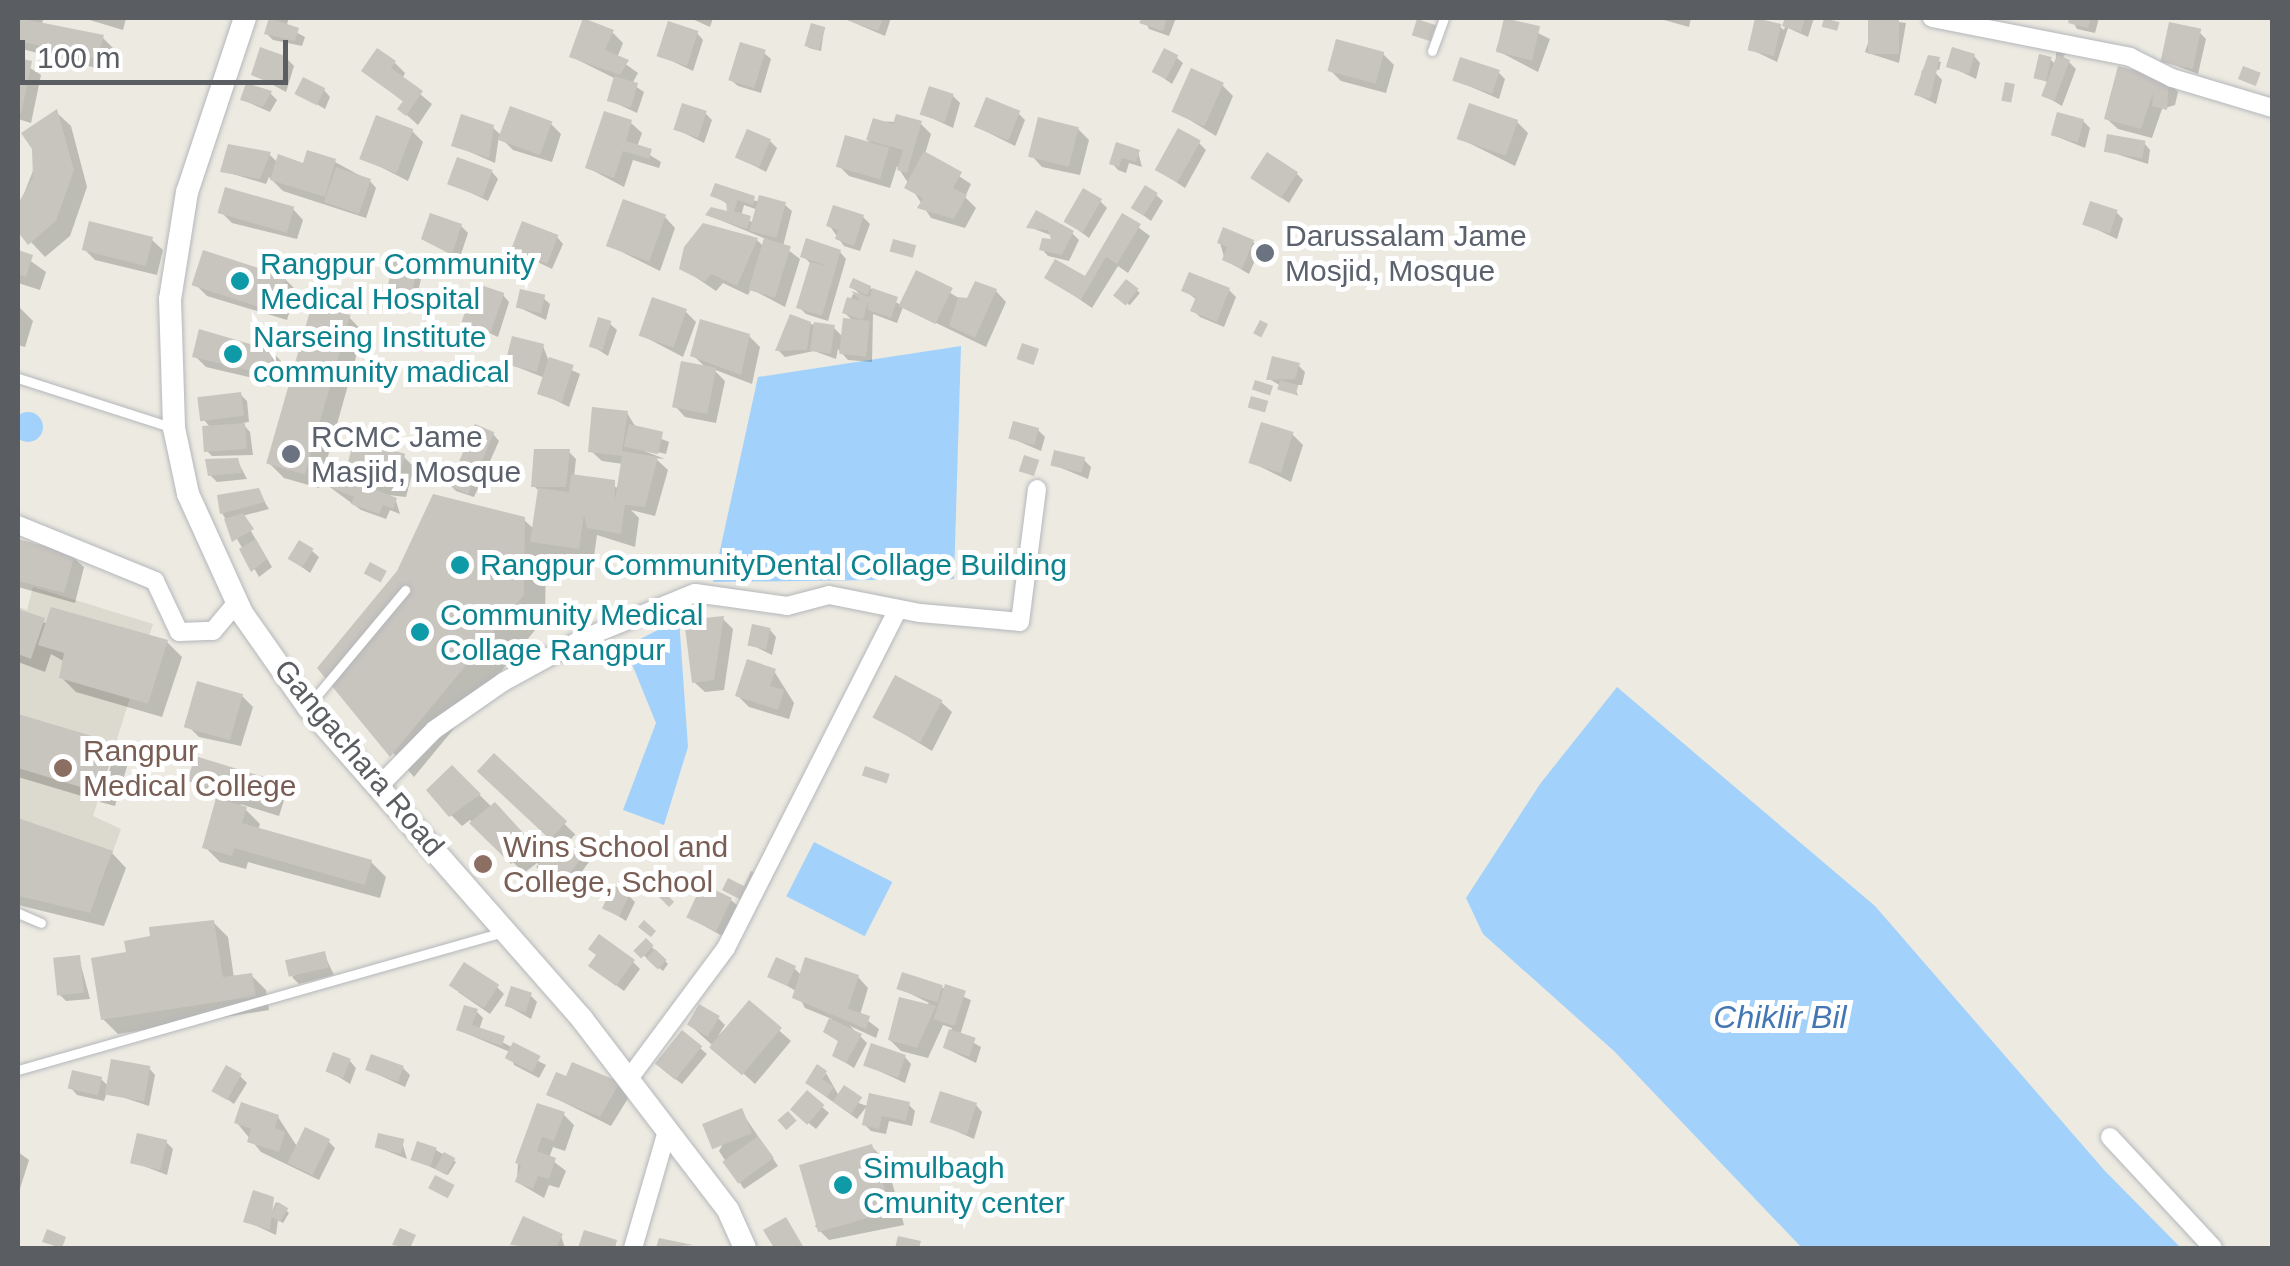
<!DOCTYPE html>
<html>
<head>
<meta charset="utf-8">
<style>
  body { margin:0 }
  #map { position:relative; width:2290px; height:1266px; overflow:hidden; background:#eceae1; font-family:Helvetica,sans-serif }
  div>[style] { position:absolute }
  .education>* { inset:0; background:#dcd9cf }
  .water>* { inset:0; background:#a2d2fb; transform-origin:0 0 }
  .round { border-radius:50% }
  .shadow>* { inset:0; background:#0003; transform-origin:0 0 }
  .building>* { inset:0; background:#c8c4be; transform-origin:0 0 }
  .roads { filter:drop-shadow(0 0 2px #b4b7bb) drop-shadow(0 0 2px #b4b7bb) }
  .service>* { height:9px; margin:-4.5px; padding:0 4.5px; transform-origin:4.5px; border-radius:4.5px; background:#fff }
  .minor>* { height:18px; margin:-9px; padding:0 9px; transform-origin:9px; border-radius:9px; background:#fff }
  .secondary>* { height:22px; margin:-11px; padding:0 11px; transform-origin:11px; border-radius:11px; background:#fff }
  .dots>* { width:28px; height:28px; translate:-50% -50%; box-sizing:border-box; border:5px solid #fff; border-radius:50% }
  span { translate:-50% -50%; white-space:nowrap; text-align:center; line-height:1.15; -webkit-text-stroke:10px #fff; paint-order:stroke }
  .worship-label { font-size:30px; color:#5b616d }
  .left { translate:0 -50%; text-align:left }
  .culture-label { font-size:30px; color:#0d838f }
  .education-label { font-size:30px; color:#785e54 }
  .street-label { font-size:30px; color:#5a5d61 }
  .water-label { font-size:32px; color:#4377b4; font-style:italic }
  .frame { position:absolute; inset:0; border:20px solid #5a5d61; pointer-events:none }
  .scale { position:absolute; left:20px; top:40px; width:268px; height:45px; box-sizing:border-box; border:5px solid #5a5d61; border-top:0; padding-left:12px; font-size:30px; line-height:35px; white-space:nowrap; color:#5a5d61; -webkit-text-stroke:8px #fff; paint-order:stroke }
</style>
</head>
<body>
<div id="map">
  <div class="education">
    <i style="clip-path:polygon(33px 587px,153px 624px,93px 816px,121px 829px,98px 893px,79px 888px,73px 909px,18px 893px,18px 607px,27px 610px)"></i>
  </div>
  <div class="water">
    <i style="clip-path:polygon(961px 346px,954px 579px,713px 582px,758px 377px)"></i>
    <i class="round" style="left:13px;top:412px;width:30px;height:30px"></i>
    <i style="clip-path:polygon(679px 619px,688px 747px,664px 825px,623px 810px,656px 723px,625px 647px)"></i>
    <i style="clip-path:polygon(1617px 687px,1875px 906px,2105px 1171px,2181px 1248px,1802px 1248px,1614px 1051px,1483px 934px,1466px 898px,1540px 784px)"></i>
    <i style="left:814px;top:842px;width:88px;height:61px;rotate:27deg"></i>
  </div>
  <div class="shadow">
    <i style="clip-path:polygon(18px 18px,44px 18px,42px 23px,102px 37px,117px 52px,112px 72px,18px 48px)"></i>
    <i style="clip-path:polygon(83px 18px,126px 18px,123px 30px)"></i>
    <i style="clip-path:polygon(272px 18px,289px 18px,286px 27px,305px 37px,302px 46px,273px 40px,267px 34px)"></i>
    <i style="clip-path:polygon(690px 18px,713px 18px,710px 27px)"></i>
    <i style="clip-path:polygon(843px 18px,891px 18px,885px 36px)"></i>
    <i style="clip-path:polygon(1144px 18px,1176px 18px,1169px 36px,1149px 29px)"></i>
    <i style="clip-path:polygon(1507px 18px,1550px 39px,1538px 72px,1496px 50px)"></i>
    <i style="clip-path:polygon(1657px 18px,1691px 18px,1689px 27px)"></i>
    <i style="clip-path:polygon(1788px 18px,1814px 18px,1808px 37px,1788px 28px,1777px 62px,1748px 48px,1779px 26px,1784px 30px)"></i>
    <i style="clip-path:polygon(1869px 18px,1906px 23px,1899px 63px,1865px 52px,1876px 19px)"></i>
    <i style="clip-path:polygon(2071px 18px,2099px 18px,2095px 33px,2077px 29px)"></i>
    <i style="clip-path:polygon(824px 30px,821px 51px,809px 48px,807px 45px)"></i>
    <i style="clip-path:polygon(612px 32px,623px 43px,617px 58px,638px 73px,632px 84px,644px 92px,637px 113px,609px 100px,616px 79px,572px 57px)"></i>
    <i style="clip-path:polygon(2199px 32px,2206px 39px,2198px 74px,2163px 61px)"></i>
    <i style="clip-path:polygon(697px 33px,703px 40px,693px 71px,659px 55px)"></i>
    <i style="clip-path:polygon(2056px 48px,2069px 52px,2063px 56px,2076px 69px,2062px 106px,2045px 96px,2050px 83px,2035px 77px,2050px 59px,2056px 65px)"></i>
    <i style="clip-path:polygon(764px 53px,771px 59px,761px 93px,738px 86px,731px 80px)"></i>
    <i style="clip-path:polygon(1383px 54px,1394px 65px,1386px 93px,1341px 81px,1330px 70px)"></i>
    <i style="clip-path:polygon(1974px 56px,1980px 63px,1976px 79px,1949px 66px)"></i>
    <i style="clip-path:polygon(1176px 57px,1183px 63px,1172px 84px,1155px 72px)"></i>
    <i style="clip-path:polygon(1930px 58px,1941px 62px,1939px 70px,1931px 68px,1942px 80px,1936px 104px,1917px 95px,1922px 70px,1934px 72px,1928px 66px)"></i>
    <i style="clip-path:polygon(287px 59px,294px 66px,286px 92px,253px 74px)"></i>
    <i style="clip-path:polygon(18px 60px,41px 75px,31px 123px,18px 119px)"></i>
    <i style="clip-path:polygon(395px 63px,405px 73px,402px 79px,432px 104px,418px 125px,400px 109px,405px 103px,364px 71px)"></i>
    <i style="clip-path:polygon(1499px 73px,1505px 79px,1499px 99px,1455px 80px)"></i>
    <i style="clip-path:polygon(2168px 81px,2178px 92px,2175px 105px,2162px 109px,2152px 138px,2118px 129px,2107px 119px)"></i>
    <i style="clip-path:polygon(1222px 85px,1233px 96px,1216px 136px,1175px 111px)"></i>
    <i style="clip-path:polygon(324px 90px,330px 97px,325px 109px,298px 93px)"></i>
    <i style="clip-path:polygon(270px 93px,277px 100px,270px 112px,243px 100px)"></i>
    <i style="clip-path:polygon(953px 96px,960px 103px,953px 128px,923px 114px)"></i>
    <i style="clip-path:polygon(56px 112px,71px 126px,87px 187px,70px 236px,45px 257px,18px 228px,18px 209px)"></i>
    <i style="clip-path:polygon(705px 113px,712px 120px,704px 143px,676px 129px)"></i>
    <i style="clip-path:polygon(1018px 113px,1025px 120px,1015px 146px,977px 127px)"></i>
    <i style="clip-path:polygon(874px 121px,920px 123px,931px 134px,925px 154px,971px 184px,965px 197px,976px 208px,965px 228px,931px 218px,897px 166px,890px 188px,849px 176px,838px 165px,868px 144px)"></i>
    <i style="clip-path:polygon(2083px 121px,2090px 128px,2085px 148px,2053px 135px)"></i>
    <i style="clip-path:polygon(1517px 122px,1528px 133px,1515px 166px,1459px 138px)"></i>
    <i style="clip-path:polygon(550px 123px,561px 134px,552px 162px,513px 150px,499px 136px,495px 163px,454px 145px,492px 127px,503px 137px)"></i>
    <i style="clip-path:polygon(631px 123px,642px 133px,637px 147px,661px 162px,659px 168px,633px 160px,624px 187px,588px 168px)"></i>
    <i style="clip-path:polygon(1078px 129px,1089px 140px,1080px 175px,1042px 167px,1032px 156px)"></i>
    <i style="clip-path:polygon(412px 131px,423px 142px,408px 181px,363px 158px)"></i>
    <i style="clip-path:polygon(770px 141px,777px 148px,766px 172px,738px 157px)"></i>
    <i style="clip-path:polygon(1199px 143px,1206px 150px,1185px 188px,1158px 170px)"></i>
    <i style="clip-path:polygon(2144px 143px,2150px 150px,2148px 164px,2107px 151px)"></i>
    <i style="clip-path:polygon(1118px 145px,1138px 152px,1142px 167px,1129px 163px,1126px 173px,1118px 170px,1112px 163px)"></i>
    <i style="clip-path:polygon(269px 154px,278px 163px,305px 166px,335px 162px,370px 181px,376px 188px,366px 218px,283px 191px,269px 177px,266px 184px,223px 171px)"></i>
    <i style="clip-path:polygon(492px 172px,498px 179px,488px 201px,448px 182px)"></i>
    <i style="clip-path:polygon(1297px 174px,1303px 180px,1289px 203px,1253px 178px)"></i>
    <i style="clip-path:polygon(evenodd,713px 195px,785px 205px,792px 211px,783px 246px,800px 259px,785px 307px,751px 289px,748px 295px,723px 283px,716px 291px,682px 268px,757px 240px,764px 247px,766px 239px,708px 215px,730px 214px,729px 205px,713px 195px,744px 205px,758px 210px,754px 223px,741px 216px,744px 205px)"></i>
    <i style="clip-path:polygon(1156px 195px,1163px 201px,1151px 221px,1134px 208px)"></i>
    <i style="clip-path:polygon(1100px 201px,1107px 208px,1089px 238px,1066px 221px)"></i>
    <i style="clip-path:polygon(293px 209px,303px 220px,297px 239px,232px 223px,221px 212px)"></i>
    <i style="clip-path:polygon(2116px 212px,2123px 219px,2117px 239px,2085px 224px)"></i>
    <i style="clip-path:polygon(1123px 216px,1150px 236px,1128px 273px,1118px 266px,1092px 308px,1047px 277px,1085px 279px)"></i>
    <i style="clip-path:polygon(665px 217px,675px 228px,660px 271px,612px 247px)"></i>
    <i style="clip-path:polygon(863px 217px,870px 224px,860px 251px,844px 246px,829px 225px)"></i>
    <i style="clip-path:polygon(461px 226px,468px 233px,460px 257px,424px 239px)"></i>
    <i style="clip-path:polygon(1029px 227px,1072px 233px,1079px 240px,1069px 261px,1048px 256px,1042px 249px,1055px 242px,1053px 236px)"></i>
    <i style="clip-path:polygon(557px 237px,563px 244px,552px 269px,513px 250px)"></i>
    <i style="clip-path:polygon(152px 240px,163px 250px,157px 275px,95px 260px,84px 249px)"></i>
    <i style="clip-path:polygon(1253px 242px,1260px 249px,1249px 274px,1225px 260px,1220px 243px)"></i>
    <i style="clip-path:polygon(18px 252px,46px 272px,40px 290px,18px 283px)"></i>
    <i style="clip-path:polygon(840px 252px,846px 259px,828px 321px,806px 314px,799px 307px,810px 263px,803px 256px)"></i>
    <i style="clip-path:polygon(417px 259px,424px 266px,417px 296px,397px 291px,390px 285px)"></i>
    <i style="clip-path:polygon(917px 273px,962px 300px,996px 291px,1006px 302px,986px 347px,903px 307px,897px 323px,873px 314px,872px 362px,848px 360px,838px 349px,836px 359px,814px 351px,785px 357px,778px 350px,810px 324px,833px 327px,843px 337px,854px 322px,845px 313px,853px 294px,863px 297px,852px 287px,870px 288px,901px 305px)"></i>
    <i style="clip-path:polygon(285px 279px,296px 290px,287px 320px,207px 296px,196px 285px)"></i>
    <i style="left:1127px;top:282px;width:17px;height:16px;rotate:40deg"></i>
    <i style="clip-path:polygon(1184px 290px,1229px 290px,1236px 297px,1224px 327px,1200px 317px,1193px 310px,1197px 300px)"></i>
    <i style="clip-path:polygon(503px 295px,509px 302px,498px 337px,465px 322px)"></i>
    <i style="clip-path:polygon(543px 298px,550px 304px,546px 320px,518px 307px)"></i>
    <i style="clip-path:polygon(18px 306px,33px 321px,25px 347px,18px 345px)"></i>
    <i style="clip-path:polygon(685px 311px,696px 322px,683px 357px,641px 335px)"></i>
    <i style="clip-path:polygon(349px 317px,363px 332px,319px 488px,284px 478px,269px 463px)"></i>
    <i style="clip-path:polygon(610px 324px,617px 330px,608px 356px,592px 346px)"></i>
    <i style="clip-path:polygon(749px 336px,760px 347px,752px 384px,713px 369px,725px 381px,716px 423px,685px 417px,675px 406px,707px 369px,693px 355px)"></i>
    <i style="clip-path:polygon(543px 346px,548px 359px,580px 374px,569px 407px,541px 393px,545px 378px,507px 363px)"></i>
    <i style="clip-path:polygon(273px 353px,284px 364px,279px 384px,206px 367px,195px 356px)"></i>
    <i style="clip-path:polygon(1298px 365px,1305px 372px,1302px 385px,1294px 385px,1298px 396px,1269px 379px)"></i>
    <i style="clip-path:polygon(240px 394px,247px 401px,249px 422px,242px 423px,250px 432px,253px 455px,212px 456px,205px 449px,211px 428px,204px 420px)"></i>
    <i style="clip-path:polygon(627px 413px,637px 429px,669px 442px,666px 454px,634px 447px,665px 459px,655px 458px,668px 470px,655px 516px,631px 510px,639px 518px,635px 547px,597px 535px,593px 563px,546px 556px,545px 618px,414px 777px,320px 668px,524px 520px,535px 530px,540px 492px,534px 486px,569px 452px,576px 459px,574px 477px,619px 488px,623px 464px,602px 461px,591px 451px)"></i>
    <i style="clip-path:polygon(1038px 430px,1045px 437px,1041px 451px,1011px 438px)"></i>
    <i style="clip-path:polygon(493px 434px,499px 441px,474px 497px,456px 491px,450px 485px)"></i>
    <i style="clip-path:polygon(1292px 434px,1303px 445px,1291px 482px,1251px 462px)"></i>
    <i style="clip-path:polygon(403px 456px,414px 467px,406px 497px,379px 494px,396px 501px,400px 514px,390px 510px,386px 519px,361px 510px,327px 485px,361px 487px,347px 474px)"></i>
    <i style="clip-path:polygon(237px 460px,247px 479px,217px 482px,210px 475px)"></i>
    <i style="clip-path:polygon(1084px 460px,1091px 467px,1088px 479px,1054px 465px)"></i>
    <i style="clip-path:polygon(258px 491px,269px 509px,242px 516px,272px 567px,259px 577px,222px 513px)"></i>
    <i style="clip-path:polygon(18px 542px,73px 557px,84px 567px,75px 603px,18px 587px)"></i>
    <i style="clip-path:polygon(312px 551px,319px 557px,310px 573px,291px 559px)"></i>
    <i style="clip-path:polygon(18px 612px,48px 624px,167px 642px,182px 657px,162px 717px,76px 692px,61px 677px,65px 662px,51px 654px,45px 672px,18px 662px)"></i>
    <i style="clip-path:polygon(723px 619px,733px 629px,724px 690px,705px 692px,694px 682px)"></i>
    <i style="clip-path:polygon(770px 630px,776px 637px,772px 655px,750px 644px)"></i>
    <i style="clip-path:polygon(774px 671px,794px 703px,789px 719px,749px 707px,738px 696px)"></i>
    <i style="clip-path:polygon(242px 696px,253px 707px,241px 746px,199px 737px,188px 726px)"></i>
    <i style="clip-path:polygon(941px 702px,952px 712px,932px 751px,876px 717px)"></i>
    <i style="clip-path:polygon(18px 717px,114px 746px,129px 760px,115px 806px,100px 802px,115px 751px,95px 800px,18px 777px)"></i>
    <i style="left:494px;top:756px;width:113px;height:19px;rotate:44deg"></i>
    <i style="clip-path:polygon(452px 768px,545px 859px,582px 856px,589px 862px,569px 889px,537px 863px,524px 873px,470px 820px,462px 826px,451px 815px)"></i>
    <i style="clip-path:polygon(190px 781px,275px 784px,286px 794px,279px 816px,240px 804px,260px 824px,258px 830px,371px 862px,386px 877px,380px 898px,248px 862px,246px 869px,220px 862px,205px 847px,219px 797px)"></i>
    <i style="clip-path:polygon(18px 821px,112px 853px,126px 868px,104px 926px,18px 905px)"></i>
    <i style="clip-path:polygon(628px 895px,635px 902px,626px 921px,604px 907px)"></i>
    <i style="clip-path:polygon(731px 900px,738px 906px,724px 937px,690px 918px)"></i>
    <i style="clip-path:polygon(213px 922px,228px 937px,234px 978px,251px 975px,266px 990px,269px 1010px,118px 1034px,103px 1019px,129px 955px)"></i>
    <i style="clip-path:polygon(646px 941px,668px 964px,663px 971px,637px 950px)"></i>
    <i style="clip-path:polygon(324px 954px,334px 975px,299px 984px,292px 977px)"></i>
    <i style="clip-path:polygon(79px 958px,90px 999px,66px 1001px,59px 994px)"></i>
    <i style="clip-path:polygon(633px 962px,640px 969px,624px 991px,598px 972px)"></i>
    <i style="clip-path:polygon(794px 968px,801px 975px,858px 977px,868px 988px,860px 1015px,879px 1029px,876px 1038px,850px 1026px,867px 1043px,854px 1068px,835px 1056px,840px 1043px,826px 1031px,832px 1019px,805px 1008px,796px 991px,770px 976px)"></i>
    <i style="clip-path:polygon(497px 987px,504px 994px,490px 1014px,458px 992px)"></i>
    <i style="clip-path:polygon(941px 987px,971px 1000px,960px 1035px,981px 1047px,976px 1063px,945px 1048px,952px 1028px,943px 1025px,928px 1058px,901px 1051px,890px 1040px,929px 1003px,899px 988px)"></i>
    <i style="clip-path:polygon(530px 995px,537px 1002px,531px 1019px,506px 1005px)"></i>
    <i style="clip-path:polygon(749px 1004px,791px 1041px,755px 1084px,690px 1025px,718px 1018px,725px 1025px,718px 1036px)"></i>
    <i style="clip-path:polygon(476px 1011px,483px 1018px,479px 1030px,546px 1065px,539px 1078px,514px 1065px,510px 1052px,458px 1030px)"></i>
    <i style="clip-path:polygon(700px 1048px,707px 1054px,682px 1084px,665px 1071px)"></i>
    <i style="clip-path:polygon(905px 1057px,911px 1064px,905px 1083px,866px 1065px)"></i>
    <i style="clip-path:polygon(350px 1061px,356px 1068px,350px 1084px,328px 1070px)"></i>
    <i style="clip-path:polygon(149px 1068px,155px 1075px,149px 1106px,107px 1092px,104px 1101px,77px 1095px,71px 1088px,101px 1079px,109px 1087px)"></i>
    <i style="clip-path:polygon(403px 1068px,410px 1075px,405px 1087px,368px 1070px)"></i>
    <i style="clip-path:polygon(826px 1073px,839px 1096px,867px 1106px,857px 1119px,815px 1089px)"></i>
    <i style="clip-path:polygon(240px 1076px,247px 1083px,234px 1104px,214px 1090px)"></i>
    <i style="clip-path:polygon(619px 1084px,630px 1095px,611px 1126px,549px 1095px)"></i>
    <i style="clip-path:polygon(871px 1096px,908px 1104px,915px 1111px,912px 1126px,889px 1121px,886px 1134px,871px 1131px,864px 1124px)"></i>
    <i style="clip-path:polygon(976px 1105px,982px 1112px,974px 1139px,933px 1121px)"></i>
    <i style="clip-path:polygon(822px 1107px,829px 1113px,816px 1129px,800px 1116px)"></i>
    <i style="clip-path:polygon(741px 1111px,778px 1166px,744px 1189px,719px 1151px)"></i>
    <i style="clip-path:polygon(563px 1114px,574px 1125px,565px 1151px,553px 1147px,549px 1158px,566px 1171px,559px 1188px,549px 1185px,544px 1198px,517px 1182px,518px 1162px)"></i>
    <i style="clip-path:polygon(278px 1117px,298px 1148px,328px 1141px,335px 1148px,319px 1180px,261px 1152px,237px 1123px)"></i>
    <i style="clip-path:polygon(166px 1142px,173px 1149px,167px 1175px,133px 1162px)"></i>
    <i style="clip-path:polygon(402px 1142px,407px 1159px,377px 1147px)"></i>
    <i style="clip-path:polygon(871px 1146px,886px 1161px,904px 1225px,829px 1240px,815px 1226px)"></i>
    <i style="clip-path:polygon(436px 1150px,456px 1162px,448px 1175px,413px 1159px)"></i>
    <i style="clip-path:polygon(18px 1152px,29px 1160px,18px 1195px)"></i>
    <i style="clip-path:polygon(276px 1202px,289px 1213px,283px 1223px,278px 1220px,276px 1235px,246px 1221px,269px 1218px)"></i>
    <i style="clip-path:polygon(561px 1236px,565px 1248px,513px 1245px)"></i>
    <i style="clip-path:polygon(661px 1241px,692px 1248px,693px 1248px,659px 1248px)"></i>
  </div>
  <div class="building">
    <i style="clip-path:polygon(18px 18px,104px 35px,97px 59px,18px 41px)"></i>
    <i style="clip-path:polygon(269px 18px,299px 28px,295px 41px,264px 34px)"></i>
    <i style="clip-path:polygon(583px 18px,614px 30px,605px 50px,629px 60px,620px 75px,569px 57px)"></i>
    <i style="clip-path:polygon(841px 18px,883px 18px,878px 31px)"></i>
    <i style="clip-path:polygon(1142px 18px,1167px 18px,1163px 31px,1139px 23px)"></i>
    <i style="left:1504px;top:18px;width:37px;height:35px;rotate:13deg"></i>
    <i style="left:1755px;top:18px;width:27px;height:33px;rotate:13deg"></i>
    <i style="clip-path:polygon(1785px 18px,1805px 18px,1801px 32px,1782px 26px)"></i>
    <i style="left:1824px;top:18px;width:16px;height:9px;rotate:15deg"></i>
    <i style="left:1868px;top:18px;width:31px;height:36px"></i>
    <i style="clip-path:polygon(2069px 18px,2091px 18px,2088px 28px,2068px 23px)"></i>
    <i style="left:1417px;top:19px;width:20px;height:17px;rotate:18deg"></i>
    <i style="left:668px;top:21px;width:32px;height:37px;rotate:18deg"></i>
    <i style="left:2169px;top:22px;width:33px;height:41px;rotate:12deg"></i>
    <i style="left:811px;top:23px;width:15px;height:24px;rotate:16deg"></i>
    <i style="left:1336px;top:39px;width:50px;height:33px;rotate:15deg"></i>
    <i style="left:740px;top:42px;width:27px;height:40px;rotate:17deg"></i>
    <i style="clip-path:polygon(260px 47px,288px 57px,280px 87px,251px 75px)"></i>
    <i style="left:1952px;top:47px;width:24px;height:21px;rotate:17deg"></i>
    <i style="clip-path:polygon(377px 48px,396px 61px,391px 68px,423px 91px,406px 116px,397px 109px,403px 101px,361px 71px)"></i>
    <i style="left:1164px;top:48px;width:16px;height:27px;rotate:27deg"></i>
    <i style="left:2039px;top:54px;width:13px;height:25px;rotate:13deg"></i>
    <i style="clip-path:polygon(1928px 55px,1940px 57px,1930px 99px,1914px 95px)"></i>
    <i style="left:2057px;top:55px;width:14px;height:44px;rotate:21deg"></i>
    <i style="left:1460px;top:57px;width:42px;height:25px;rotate:18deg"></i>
    <i style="clip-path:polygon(18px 58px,32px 61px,21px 114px,18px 113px)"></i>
    <i style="clip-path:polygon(2118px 66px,2169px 79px,2167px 110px,2152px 106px,2153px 93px,2141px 129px,2104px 119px)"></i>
    <i style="left:2243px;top:66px;width:19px;height:14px;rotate:21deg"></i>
    <i style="left:1191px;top:68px;width:36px;height:48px;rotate:24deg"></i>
    <i style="left:614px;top:76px;width:25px;height:26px;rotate:16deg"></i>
    <i style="left:303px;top:77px;width:25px;height:19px;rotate:27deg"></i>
    <i style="left:2005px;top:82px;width:10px;height:19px;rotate:11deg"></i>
    <i style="clip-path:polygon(246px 83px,272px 91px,263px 107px,240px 100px)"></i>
    <i style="left:929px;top:86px;width:26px;height:30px;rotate:18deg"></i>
    <i style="left:986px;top:97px;width:37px;height:32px;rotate:22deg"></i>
    <i style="left:682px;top:103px;width:26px;height:28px;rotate:18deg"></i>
    <i style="left:1469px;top:103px;width:52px;height:38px;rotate:19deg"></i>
    <i style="left:510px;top:106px;width:45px;height:36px;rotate:20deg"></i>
    <i style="clip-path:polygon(57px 109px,74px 170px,56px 221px,28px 245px,18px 232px,18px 204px,33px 177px,32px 149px,21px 133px)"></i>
    <i style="clip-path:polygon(604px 111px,632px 120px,626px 141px,652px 149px,649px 159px,623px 151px,614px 178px,585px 168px)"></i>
    <i style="left:2057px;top:112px;width:28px;height:24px;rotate:15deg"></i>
    <i style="clip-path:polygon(461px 114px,494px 125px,489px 158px,451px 146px)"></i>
    <i style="clip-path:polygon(896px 114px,922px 121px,907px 173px,897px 170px,903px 150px,866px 140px,873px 118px,893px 124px)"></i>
    <i style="left:376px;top:115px;width:40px;height:47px;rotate:21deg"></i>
    <i style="left:1038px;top:117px;width:42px;height:41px;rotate:14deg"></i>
    <i style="left:1178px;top:128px;width:26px;height:48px;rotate:29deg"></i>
    <i style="left:747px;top:129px;width:26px;height:31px;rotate:23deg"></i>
    <i style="left:2107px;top:134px;width:39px;height:18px;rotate:10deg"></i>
    <i style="left:845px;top:135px;width:46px;height:33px;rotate:16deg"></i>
    <i style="clip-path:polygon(1116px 142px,1140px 150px,1136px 162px,1122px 158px,1119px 167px,1109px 164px)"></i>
    <i style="clip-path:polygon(228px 144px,271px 152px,260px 179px,220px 172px)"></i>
    <i style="clip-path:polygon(307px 150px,336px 159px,325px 197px,270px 180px,278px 154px,303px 163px)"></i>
    <i style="clip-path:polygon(924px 151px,962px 172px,953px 188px,967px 195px,954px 219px,917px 208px,923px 198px,904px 188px)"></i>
    <i style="left:1267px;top:152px;width:37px;height:31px;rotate:33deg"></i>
    <i style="left:457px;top:157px;width:38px;height:29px;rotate:20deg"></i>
    <i style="left:336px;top:167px;width:37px;height:37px;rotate:19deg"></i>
    <i style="clip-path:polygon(715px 183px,755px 196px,753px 205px,738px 200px,734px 211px,751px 216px,747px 229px,705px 215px,711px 207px,727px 211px,726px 202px,710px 196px)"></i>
    <i style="left:1145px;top:185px;width:15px;height:27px;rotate:32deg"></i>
    <i style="left:225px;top:187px;width:72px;height:27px;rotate:16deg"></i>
    <i style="left:1083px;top:188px;width:22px;height:39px;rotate:30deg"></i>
    <i style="left:759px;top:195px;width:28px;height:37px;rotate:15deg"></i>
    <i style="left:623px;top:199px;width:46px;height:50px;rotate:20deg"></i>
    <i style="left:2090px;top:201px;width:29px;height:25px;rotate:18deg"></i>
    <i style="clip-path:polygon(833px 205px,864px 215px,854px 246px,835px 239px,838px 230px,826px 226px)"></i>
    <i style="clip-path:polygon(1036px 210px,1074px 231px,1062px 255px,1039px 250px,1042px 238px,1051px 239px,1048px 230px,1026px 228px)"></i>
    <i style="clip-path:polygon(430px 213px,462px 224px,452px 255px,421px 239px)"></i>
    <i style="clip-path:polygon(1122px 213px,1141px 224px,1117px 264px,1106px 257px,1081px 300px,1044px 278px,1055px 259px,1085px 276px)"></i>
    <i style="left:89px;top:221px;width:66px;height:30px;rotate:14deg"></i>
    <i style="left:522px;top:221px;width:39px;height:31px;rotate:21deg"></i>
    <i style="clip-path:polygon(703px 223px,758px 238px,737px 286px,711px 274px,705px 282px,679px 269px,684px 247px)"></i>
    <i style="clip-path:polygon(1223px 227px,1254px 240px,1242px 269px,1222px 260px,1227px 247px,1217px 243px)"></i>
    <i style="left:764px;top:238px;width:28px;height:54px;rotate:17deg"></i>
    <i style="clip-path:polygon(806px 238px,841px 250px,822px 316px,796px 308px,810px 262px,828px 266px,800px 257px)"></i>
    <i style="left:893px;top:239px;width:24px;height:13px;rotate:15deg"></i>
    <i style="clip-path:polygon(18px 250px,33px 255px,26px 277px,18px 274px)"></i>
    <i style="left:203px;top:250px;width:88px;height:37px;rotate:18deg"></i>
    <i style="left:395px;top:252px;width:25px;height:34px;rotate:12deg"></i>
    <i style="left:916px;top:270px;width:41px;height:40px;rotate:26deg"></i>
    <i style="clip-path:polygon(1189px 272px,1230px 288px,1217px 322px,1190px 311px,1196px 297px,1181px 291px)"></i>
    <i style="left:853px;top:278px;width:20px;height:10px;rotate:24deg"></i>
    <i style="left:1126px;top:279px;width:16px;height:21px;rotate:38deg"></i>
    <i style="clip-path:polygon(975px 281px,997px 289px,975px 338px,949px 326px,958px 297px,967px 298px)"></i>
    <i style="left:475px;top:283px;width:31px;height:42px;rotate:19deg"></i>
    <i style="clip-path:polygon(872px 288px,898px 297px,891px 318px,868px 310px,868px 302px,863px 320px,842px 313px,847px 297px,861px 301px,851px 291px,870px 297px)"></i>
    <i style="left:520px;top:289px;width:26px;height:19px;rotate:13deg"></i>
    <i style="left:652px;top:297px;width:37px;height:41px;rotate:19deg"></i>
    <i style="left:312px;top:304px;width:40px;height:166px;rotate:16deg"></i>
    <i style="clip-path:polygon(790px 314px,811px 322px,807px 350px,775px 351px)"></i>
    <i style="left:598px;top:317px;width:14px;height:31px;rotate:17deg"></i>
    <i style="left:843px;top:318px;width:27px;height:36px;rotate:6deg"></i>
    <i style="clip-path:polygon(700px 319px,750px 334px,741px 375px,690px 356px)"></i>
    <i style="left:1260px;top:320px;width:9px;height:15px;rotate:27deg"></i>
    <i style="left:814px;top:322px;width:21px;height:29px;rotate:8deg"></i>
    <i style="clip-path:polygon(199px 329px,274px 351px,269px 375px,192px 357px)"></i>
    <i style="left:512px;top:336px;width:33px;height:29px;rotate:14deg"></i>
    <i style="left:1022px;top:343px;width:18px;height:17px;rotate:19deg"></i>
    <i style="clip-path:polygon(1272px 356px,1300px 363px,1295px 379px,1266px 380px)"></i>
    <i style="left:549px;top:357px;width:26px;height:39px;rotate:18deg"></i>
    <i style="left:681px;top:361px;width:36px;height:47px;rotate:11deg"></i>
    <i style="left:1255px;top:380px;width:19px;height:10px;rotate:18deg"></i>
    <i style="left:1280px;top:380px;width:19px;height:10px;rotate:16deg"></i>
    <i style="left:241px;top:392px;width:24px;height:44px;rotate:83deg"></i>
    <i style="left:1251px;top:396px;width:18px;height:12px;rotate:16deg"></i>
    <i style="clip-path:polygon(592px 407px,628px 411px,622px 451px,658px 457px,645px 507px,625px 505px,621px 534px,587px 528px,584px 515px,579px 549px,530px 542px,538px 488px,569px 492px,571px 474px,615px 480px,615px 500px,622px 456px,588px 452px)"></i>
    <i style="left:1013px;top:421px;width:27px;height:18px;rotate:15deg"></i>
    <i style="left:1261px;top:422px;width:34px;height:43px;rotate:17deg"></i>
    <i style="left:245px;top:423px;width:26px;height:43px;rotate:86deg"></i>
    <i style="left:475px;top:424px;width:21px;height:67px;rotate:23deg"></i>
    <i style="left:629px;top:424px;width:35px;height:23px;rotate:13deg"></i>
    <i style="left:354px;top:440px;width:53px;height:35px;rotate:15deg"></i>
    <i style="clip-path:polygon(534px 449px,570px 449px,566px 487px,531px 487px)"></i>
    <i style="left:1054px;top:450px;width:32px;height:16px;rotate:13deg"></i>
    <i style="left:1024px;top:455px;width:16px;height:17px;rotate:18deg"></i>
    <i style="clip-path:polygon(238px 458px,242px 473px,208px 476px,205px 459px)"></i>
    <i style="clip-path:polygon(330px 472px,397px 498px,393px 509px,383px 505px,379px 514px,351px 504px,354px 497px,325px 485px)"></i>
    <i style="clip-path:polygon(259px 488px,265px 502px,220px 514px,217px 495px)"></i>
    <i style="clip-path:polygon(433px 494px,525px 517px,524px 595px,390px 757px,317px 668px,397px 571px)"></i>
    <i style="clip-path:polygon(243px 513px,254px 529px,232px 542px,224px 519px)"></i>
    <i style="clip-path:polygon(18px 539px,75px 554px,64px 593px,18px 581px)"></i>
    <i style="clip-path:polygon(256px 539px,267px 559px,251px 572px,239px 549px)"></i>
    <i style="left:299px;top:540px;width:17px;height:22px;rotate:31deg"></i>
    <i style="left:370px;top:562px;width:19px;height:13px;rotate:28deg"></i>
    <i style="clip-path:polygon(51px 607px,168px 640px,148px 704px,59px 678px,64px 653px,38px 645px)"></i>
    <i style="clip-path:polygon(18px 609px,45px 618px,31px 659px,18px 654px)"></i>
    <i style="clip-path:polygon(724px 616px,714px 680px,692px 683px,684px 620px)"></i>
    <i style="left:752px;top:624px;width:19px;height:22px;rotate:12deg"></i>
    <i style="clip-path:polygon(747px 659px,776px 669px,770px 686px,784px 690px,778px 710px,735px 696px)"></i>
    <i style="left:895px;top:675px;width:54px;height:48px;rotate:28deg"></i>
    <i style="left:197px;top:681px;width:48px;height:48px;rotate:16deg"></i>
    <i style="clip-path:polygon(18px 714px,115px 743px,100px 793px,18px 768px)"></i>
    <i style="left:494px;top:753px;width:100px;height:25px;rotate:43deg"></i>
    <i style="left:195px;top:756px;width:85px;height:26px;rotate:17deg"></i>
    <i style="clip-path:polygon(452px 765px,481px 794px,449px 817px,426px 790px)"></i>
    <i style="left:865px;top:766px;width:26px;height:10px;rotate:18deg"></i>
    <i style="clip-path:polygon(216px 798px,247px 807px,242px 823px,372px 860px,365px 885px,234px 848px,232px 856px,202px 848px)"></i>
    <i style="clip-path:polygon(495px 802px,535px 846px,511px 864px,469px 823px)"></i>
    <i style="clip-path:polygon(18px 818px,113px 851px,90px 913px,18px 896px)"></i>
    <i style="clip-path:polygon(571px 844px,584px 854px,561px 885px,536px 867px,552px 846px,564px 855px)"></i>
    <i style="clip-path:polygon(751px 871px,758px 874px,745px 902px,722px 890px,728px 878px,744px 886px)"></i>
    <i style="left:594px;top:872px;width:20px;height:14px;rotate:45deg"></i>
    <i style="clip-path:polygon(666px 874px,674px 882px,664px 891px,674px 902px,669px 907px,651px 889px)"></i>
    <i style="left:702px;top:884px;width:33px;height:37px;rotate:25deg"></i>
    <i style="left:613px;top:885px;width:19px;height:26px;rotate:25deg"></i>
    <i style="clip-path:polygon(214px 920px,223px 977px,252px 973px,256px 996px,101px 1020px,91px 958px,126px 952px,124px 941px,150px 936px,149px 927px)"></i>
    <i style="clip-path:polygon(644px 920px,656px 931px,651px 937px,638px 927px)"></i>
    <i style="clip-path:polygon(599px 934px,635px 960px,616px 986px,588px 966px,596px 955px,588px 949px)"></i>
    <i style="left:646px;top:938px;width:11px;height:18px;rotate:45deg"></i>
    <i style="left:655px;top:949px;width:16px;height:13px;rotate:43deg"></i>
    <i style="left:325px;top:951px;width:17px;height:41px;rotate:77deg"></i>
    <i style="left:80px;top:955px;width:38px;height:27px;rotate:84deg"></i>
    <i style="left:776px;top:957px;width:22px;height:22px;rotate:24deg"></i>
    <i style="clip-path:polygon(805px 957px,859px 975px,848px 1009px,870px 1016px,866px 1029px,792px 998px)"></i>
    <i style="left:464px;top:962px;width:42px;height:28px;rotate:33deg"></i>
    <i style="left:902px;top:972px;width:43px;height:18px;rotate:18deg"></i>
    <i style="left:945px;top:984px;width:22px;height:37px;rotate:18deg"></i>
    <i style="left:511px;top:986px;width:22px;height:21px;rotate:18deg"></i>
    <i style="clip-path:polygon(899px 997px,936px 1006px,917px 1048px,888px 1040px)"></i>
    <i style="left:749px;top:1000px;width:43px;height:62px;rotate:40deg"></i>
    <i style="left:699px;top:1004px;width:24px;height:24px;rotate:30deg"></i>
    <i style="clip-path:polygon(464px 1005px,478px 1009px,472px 1025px,505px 1036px,502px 1046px,456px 1030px)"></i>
    <i style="clip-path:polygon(829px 1018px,862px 1034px,846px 1063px,832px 1056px,838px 1041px,823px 1032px)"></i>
    <i style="left:949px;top:1029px;width:28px;height:20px;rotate:18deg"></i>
    <i style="left:682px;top:1030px;width:26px;height:43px;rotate:39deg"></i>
    <i style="left:513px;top:1042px;width:31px;height:18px;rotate:27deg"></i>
    <i style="left:871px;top:1043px;width:37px;height:24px;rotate:19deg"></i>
    <i style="left:333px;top:1052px;width:19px;height:21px;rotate:21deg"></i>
    <i style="left:371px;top:1054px;width:35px;height:17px;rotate:20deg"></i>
    <i style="left:111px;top:1059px;width:40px;height:36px;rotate:10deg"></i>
    <i style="clip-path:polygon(572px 1062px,620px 1082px,600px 1117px,546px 1095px,556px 1072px,566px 1076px)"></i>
    <i style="clip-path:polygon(817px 1064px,827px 1071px,822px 1079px,834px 1087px,827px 1097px,805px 1083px)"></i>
    <i style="left:226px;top:1065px;width:18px;height:30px;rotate:29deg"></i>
    <i style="left:72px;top:1070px;width:31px;height:19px;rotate:13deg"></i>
    <i style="left:844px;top:1085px;width:22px;height:20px;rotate:34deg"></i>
    <i style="left:807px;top:1090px;width:23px;height:26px;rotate:41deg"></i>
    <i style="left:940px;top:1091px;width:39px;height:33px;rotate:18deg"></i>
    <i style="clip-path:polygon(869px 1093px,910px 1102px,906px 1121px,882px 1116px,879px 1129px,862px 1125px)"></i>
    <i style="clip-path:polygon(241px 1102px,279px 1115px,275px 1128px,285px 1132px,279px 1152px,247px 1142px,251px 1129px,234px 1123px)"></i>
    <i style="clip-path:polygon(537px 1103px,565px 1112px,554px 1141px,542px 1137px,537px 1151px,556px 1158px,549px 1179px,538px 1176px,533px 1189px,515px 1182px,521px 1165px,515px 1163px)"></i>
    <i style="left:742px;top:1108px;width:27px;height:43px;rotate:68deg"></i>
    <i style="left:788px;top:1111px;width:13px;height:14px;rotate:48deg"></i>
    <i style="left:305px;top:1127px;width:28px;height:40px;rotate:26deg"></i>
    <i style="left:137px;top:1133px;width:31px;height:31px;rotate:13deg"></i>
    <i style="left:378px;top:1133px;width:27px;height:15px;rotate:13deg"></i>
    <i style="left:758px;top:1136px;width:27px;height:44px;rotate:54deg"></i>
    <i style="left:417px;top:1141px;width:21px;height:20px;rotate:19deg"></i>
    <i style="left:872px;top:1144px;width:70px;height:76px;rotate:74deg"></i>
    <i style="left:444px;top:1152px;width:13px;height:19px;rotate:29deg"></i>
    <i style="left:435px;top:1175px;width:22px;height:15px;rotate:27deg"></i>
    <i style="clip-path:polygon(253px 1190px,274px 1197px,270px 1230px,243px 1222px)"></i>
    <i style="left:278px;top:1202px;width:12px;height:16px;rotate:31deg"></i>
    <i style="clip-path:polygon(523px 1216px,563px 1234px,556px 1248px,510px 1245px)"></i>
    <i style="clip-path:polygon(786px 1217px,804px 1248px,774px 1248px,763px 1230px)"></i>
    <i style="clip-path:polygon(400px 1228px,416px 1235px,410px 1248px,392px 1245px)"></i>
    <i style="clip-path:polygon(47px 1229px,66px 1237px,62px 1248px,42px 1242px)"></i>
    <i style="clip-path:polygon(584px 1230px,617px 1240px,615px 1248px,578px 1248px)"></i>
    <i style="clip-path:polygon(898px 1236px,921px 1241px,919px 1248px,895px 1248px)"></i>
    <i style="clip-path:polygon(659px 1238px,693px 1245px,656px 1248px)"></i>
  </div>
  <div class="roads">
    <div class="service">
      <i style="left:1432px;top:51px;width:35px;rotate:-70deg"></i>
      <i style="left:18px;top:378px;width:161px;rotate:17.8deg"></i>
      <i style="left:309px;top:705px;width:150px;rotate:-50.1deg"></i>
      <i style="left:18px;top:913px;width:25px;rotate:23deg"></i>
      <i style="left:18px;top:1070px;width:504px;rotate:-15.88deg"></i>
    </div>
    <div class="minor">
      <i style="left:1932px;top:18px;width:202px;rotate:11.1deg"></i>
      <i style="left:2130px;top:57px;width:47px;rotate:26.6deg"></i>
      <i style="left:2172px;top:78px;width:104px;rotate:16.7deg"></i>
      <i style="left:18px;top:525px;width:148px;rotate:22.2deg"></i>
      <i style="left:155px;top:581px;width:56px;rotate:64.8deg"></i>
      <i style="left:179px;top:632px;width:34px;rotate:-2deg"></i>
      <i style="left:213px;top:631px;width:38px;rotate:-50deg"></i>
      <i style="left:380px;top:785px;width:77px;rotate:-45.5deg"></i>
      <i style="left:434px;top:730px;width:84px;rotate:-34.8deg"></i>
      <i style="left:503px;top:682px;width:90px;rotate:-28.6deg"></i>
      <i style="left:582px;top:639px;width:122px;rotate:-22.2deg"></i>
      <i style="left:695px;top:593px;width:93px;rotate:8deg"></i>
      <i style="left:787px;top:606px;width:43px;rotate:-14.7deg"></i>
      <i style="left:829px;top:595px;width:93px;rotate:11.2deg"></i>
      <i style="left:920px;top:613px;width:100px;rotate:5.1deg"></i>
      <i style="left:1020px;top:622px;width:134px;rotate:-82.7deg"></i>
      <i style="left:628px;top:1080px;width:164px;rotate:-53.4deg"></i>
      <i style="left:726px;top:948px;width:380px;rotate:-63.1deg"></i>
      <i style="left:2110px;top:1137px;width:151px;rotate:47.1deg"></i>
      <i style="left:633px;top:1248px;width:122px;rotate:-73.8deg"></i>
    </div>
    <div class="secondary">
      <i style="left:245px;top:18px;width:183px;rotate:108.4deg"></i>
      <i style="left:187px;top:192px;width:108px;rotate:99deg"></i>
      <i style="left:170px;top:299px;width:129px;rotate:88.2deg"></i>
      <i style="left:174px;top:428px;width:67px;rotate:78deg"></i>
      <i style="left:188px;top:494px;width:131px;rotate:65.6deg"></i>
      <i style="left:242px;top:613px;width:115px;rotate:54.9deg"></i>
      <i style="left:308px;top:707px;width:415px;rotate:48.7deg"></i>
      <i style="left:582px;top:1019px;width:240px;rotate:52.6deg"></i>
      <i style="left:728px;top:1210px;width:42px;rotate:65.9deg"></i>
    </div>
  </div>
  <div class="dots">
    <i style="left:1265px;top:253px;background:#6b7280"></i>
    <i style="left:240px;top:281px;background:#0f9aa8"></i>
    <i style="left:233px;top:354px;background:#0f9aa8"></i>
    <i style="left:291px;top:454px;background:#6b7280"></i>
    <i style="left:460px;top:565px;background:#0f9aa8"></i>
    <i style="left:420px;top:632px;background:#0f9aa8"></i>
    <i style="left:63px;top:768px;background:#8d6e63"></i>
    <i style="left:483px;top:864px;background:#8d6e63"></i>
    <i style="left:843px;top:1185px;background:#0f9aa8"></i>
  </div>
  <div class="worship-label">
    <span class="left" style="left:1285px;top:253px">Darussalam Jame<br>Mosjid, Mosque</span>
    <span class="left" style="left:311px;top:454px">RCMC Jame<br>Masjid, Mosque</span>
  </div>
  <div class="culture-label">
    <span class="left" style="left:260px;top:281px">Rangpur Community<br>Medical Hospital</span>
    <span class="left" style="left:253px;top:354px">Narseing Institute<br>community madical</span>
    <span class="left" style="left:480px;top:565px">Rangpur CommunityDental Collage Building</span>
    <span class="left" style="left:440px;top:632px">Community Medical<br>Collage Rangpur</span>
    <span class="left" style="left:863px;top:1185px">Simulbagh<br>Cmunity center</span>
  </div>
  <div class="education-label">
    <span class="left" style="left:83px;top:768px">Rangpur<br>Medical College</span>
    <span class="left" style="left:503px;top:864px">Wins School and<br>College, School</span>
  </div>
  <div class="street-label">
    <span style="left:359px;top:758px;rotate:50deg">Gangachara Road</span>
  </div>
  <div class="water-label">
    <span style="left:1780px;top:1017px">Chiklir Bil</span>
  </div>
  <div class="frame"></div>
  <div class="scale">100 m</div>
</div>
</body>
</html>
